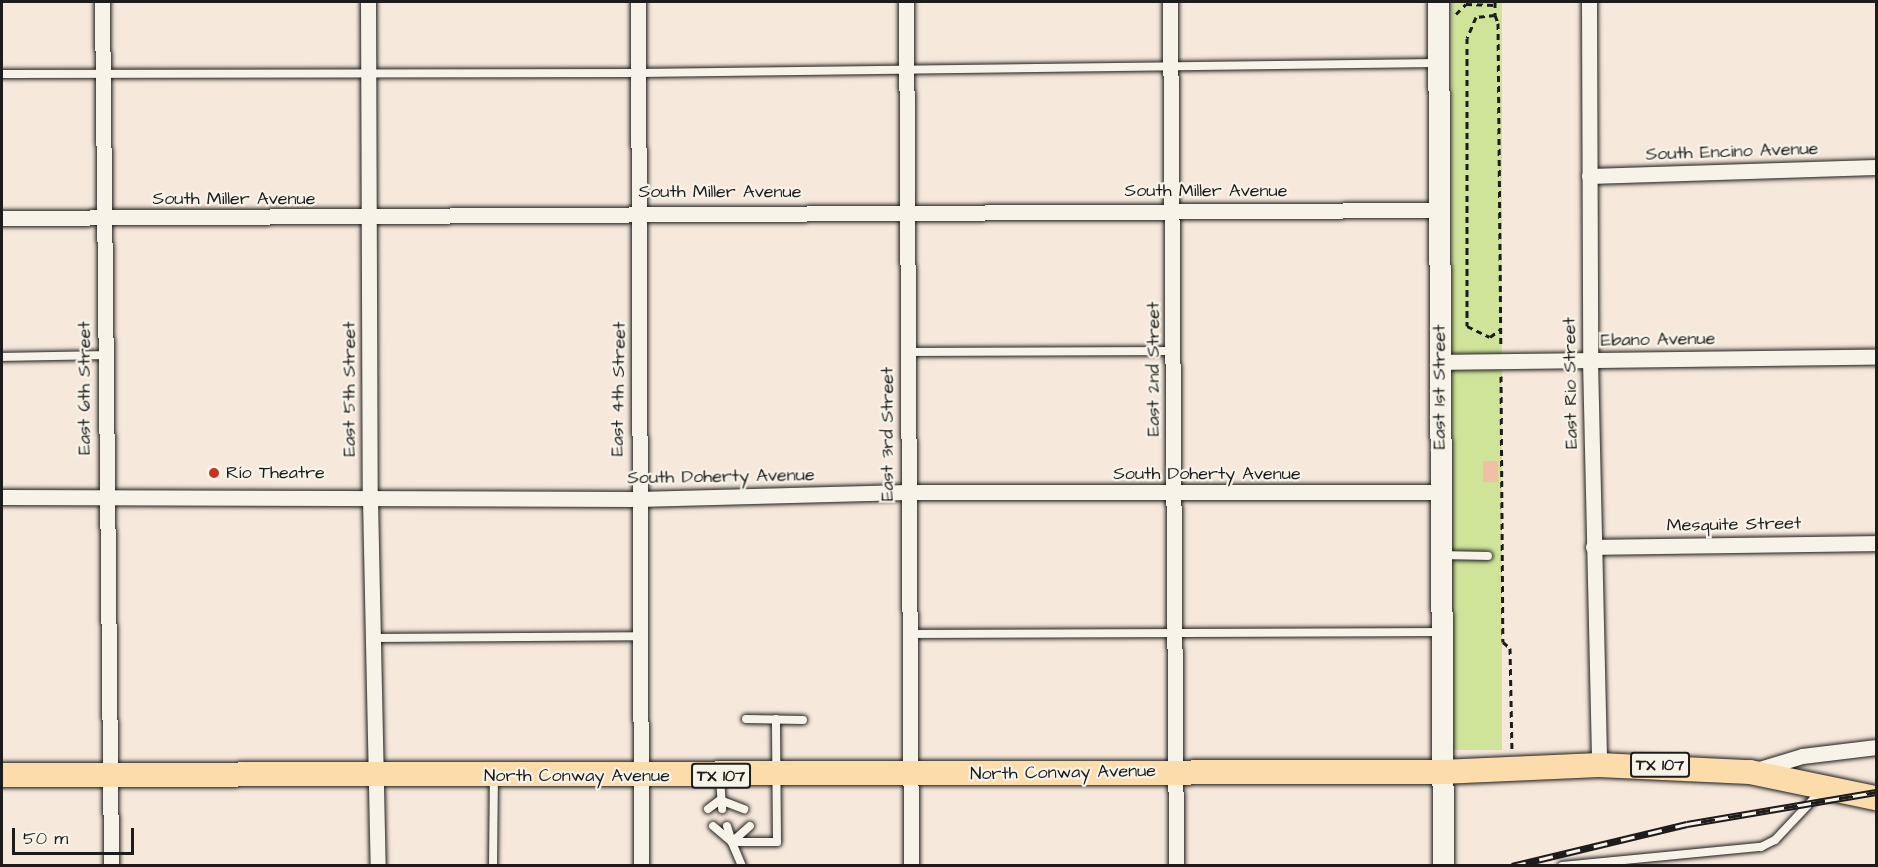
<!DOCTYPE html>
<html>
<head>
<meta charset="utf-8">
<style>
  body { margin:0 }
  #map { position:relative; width:1878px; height:867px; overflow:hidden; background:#f6e8db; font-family:"Architects Daughter",sans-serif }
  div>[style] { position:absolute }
  .green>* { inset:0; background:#cfe499; transform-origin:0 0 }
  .building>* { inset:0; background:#f3bea6; transform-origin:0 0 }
  .path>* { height:3px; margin-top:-1.5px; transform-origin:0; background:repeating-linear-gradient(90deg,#1c1c1c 0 6px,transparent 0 10.5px) }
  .roads { filter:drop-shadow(0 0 2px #1c1c1c) drop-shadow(0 0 2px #1c1c1c) }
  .lane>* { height:8px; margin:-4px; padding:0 4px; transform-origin:4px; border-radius:4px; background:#f7f3e8 }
  .street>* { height:15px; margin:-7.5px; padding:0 7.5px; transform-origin:7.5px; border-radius:7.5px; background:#f7f3e8 }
  .secondary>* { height:21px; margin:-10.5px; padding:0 10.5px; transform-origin:10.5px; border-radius:10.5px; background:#f7f3e8 }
  .primary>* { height:24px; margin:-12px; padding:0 12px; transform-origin:12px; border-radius:12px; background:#fddcac }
  .rail>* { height:7px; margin-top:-3.5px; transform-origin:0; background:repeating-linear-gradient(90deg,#f7f3e8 0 14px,#1c1c1c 0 28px); box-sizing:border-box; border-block:2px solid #1c1c1c }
  .dots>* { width:16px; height:16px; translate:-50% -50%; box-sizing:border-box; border:3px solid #f7f3e8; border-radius:50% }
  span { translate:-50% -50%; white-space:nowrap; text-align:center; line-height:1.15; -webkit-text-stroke:4.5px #f7f3e8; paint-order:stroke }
  .shield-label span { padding:2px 4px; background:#f7f3e8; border:2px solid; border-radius:4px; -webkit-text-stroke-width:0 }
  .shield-label { font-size:16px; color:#1c1c1c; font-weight:700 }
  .street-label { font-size:18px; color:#1c1c1c }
  .poi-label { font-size:18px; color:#1c1c1c }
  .left { translate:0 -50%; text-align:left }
  .frame { position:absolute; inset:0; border:3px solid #1c1c1c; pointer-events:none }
  .scale { position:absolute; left:12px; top:828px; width:122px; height:27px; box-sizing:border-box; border:3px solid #1c1c1c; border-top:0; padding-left:8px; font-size:18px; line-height:21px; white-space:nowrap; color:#1c1c1c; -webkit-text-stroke:4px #f7f3e8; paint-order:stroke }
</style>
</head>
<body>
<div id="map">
  <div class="green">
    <i style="left:1452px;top:2px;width:50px;height:748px"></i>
  </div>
  <div class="building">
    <i style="left:1483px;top:461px;width:15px;height:21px"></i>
  </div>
  <div class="path">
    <i style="left:1495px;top:2px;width:13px;rotate:90deg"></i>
    <i style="left:1495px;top:15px;width:19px;rotate:174deg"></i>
    <i style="left:1476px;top:17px;width:23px;rotate:113deg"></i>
    <i style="left:1467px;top:38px;width:288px;rotate:90deg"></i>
    <i style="left:1467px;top:326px;width:25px;rotate:26deg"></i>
    <i style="left:1490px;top:337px;width:14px;rotate:-36deg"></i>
    <i style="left:1456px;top:14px;width:14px;rotate:-45deg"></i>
    <i style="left:1466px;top:4px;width:29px;rotate:2deg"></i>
    <i style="left:1495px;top:15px;width:9px;rotate:69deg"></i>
    <i style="left:1498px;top:23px;width:323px;rotate:89.5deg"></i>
    <i style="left:1501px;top:376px;width:266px;rotate:89.6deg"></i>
    <i style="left:1503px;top:642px;width:9px;rotate:41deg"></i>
    <i style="left:1510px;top:648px;width:101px;rotate:88.9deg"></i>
  </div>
  <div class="roads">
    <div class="lane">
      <i style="left:2px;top:74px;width:637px;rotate:-0.09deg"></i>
      <i style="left:639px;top:73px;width:798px;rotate:-0.72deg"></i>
      <i style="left:907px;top:352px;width:265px;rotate:-0.2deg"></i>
      <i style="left:2px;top:357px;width:103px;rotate:-1.1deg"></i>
      <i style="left:1442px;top:555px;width:46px;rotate:1.2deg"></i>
      <i style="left:909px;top:634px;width:532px;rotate:-0.22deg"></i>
      <i style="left:374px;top:638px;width:265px;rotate:-0.4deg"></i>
      <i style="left:746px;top:719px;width:57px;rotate:1deg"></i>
      <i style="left:720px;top:778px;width:31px;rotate:86deg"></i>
      <i style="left:720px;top:800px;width:26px;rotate:21deg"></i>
      <i style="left:708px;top:809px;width:15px;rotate:-37deg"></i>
      <i style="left:713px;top:826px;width:25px;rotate:40deg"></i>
      <i style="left:727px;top:826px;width:17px;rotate:73deg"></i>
      <i style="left:732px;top:842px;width:24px;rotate:-42deg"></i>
      <i style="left:493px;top:866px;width:89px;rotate:-89.4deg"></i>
      <i style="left:742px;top:866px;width:26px;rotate:-113deg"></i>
      <i style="left:732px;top:842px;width:45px"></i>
      <i style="left:777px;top:842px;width:123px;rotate:-90.5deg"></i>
      <i style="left:1562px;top:866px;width:200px;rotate:-5.5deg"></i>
      <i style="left:1761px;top:847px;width:16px;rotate:-27deg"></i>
      <i style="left:1775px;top:840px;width:67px;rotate:-46.8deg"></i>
    </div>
    <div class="street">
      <i style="left:102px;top:2px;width:864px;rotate:89.4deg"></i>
      <i style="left:368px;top:2px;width:497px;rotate:89.8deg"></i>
      <i style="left:370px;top:499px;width:367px;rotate:88.8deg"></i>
      <i style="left:638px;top:2px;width:864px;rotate:89.8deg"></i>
      <i style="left:906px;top:2px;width:864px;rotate:89.67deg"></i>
      <i style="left:1170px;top:2px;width:864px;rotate:89.6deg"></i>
      <i style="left:1589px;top:2px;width:358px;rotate:89.8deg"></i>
      <i style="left:1590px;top:360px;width:405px;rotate:88.7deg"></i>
      <i style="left:1589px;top:176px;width:287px;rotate:-1.8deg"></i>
      <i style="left:2px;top:218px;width:1437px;rotate:-0.32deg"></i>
      <i style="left:1439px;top:362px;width:437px;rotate:-0.7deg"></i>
      <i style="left:2px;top:497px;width:635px;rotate:0.18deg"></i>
      <i style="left:637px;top:499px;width:270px;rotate:-1.5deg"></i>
      <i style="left:907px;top:492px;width:533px"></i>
      <i style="left:1593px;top:547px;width:283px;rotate:-0.8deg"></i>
      <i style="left:1753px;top:771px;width:51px;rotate:-17deg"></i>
      <i style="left:1802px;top:756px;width:75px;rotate:-6.9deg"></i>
    </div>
    <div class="secondary">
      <i style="left:1438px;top:2px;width:864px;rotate:89.67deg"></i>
    </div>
    <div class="primary">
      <i style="left:2px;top:775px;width:1439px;rotate:-0.12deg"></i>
      <i style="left:1441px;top:772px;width:158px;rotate:-2.5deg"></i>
      <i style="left:1599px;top:765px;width:151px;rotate:2.7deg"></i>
      <i style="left:1750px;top:772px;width:129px;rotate:11.7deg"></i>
    </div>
  </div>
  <div class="rail">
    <i style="left:1512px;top:866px;width:180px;rotate:-13.5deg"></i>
    <i style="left:1687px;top:824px;width:192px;rotate:-9.6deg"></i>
  </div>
  <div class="dots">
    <i style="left:214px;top:473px;background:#c8321e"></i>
  </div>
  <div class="shield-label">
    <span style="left:1660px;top:765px">TX 107</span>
    <span style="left:721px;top:776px">TX 107</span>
  </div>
  <div class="street-label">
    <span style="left:1732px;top:152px;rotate:-2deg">South Encino Avenue</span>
    <span style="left:1206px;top:191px">South Miller Avenue</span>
    <span style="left:720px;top:192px">South Miller Avenue</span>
    <span style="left:234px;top:199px">South Miller Avenue</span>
    <span style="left:1658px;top:340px;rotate:-1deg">Ebano Avenue</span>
    <span style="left:1154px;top:369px;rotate:-90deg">East 2nd Street</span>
    <span style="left:1571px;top:383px;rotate:-91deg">East Rio Street</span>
    <span style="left:1440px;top:387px;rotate:-90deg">East 1st Street</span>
    <span style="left:85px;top:388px;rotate:-90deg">East 6th Street</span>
    <span style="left:350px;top:389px;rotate:-90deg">East 5th Street</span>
    <span style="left:619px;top:389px;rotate:-89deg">East 4th Street</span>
    <span style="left:888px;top:434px;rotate:-90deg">East 3rd Street</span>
    <span style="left:1207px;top:474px">South Doherty Avenue</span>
    <span style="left:721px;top:477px;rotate:-1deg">South Doherty Avenue</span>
    <span style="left:1734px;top:525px;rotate:-1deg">Mesquite Street</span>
    <span style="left:1063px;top:773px;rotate:-1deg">North Conway Avenue</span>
    <span style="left:577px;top:776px">North Conway Avenue</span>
  </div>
  <div class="poi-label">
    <span class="left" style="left:226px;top:473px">Río Theatre</span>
  </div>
  <div class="frame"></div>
  <div class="scale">50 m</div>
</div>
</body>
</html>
